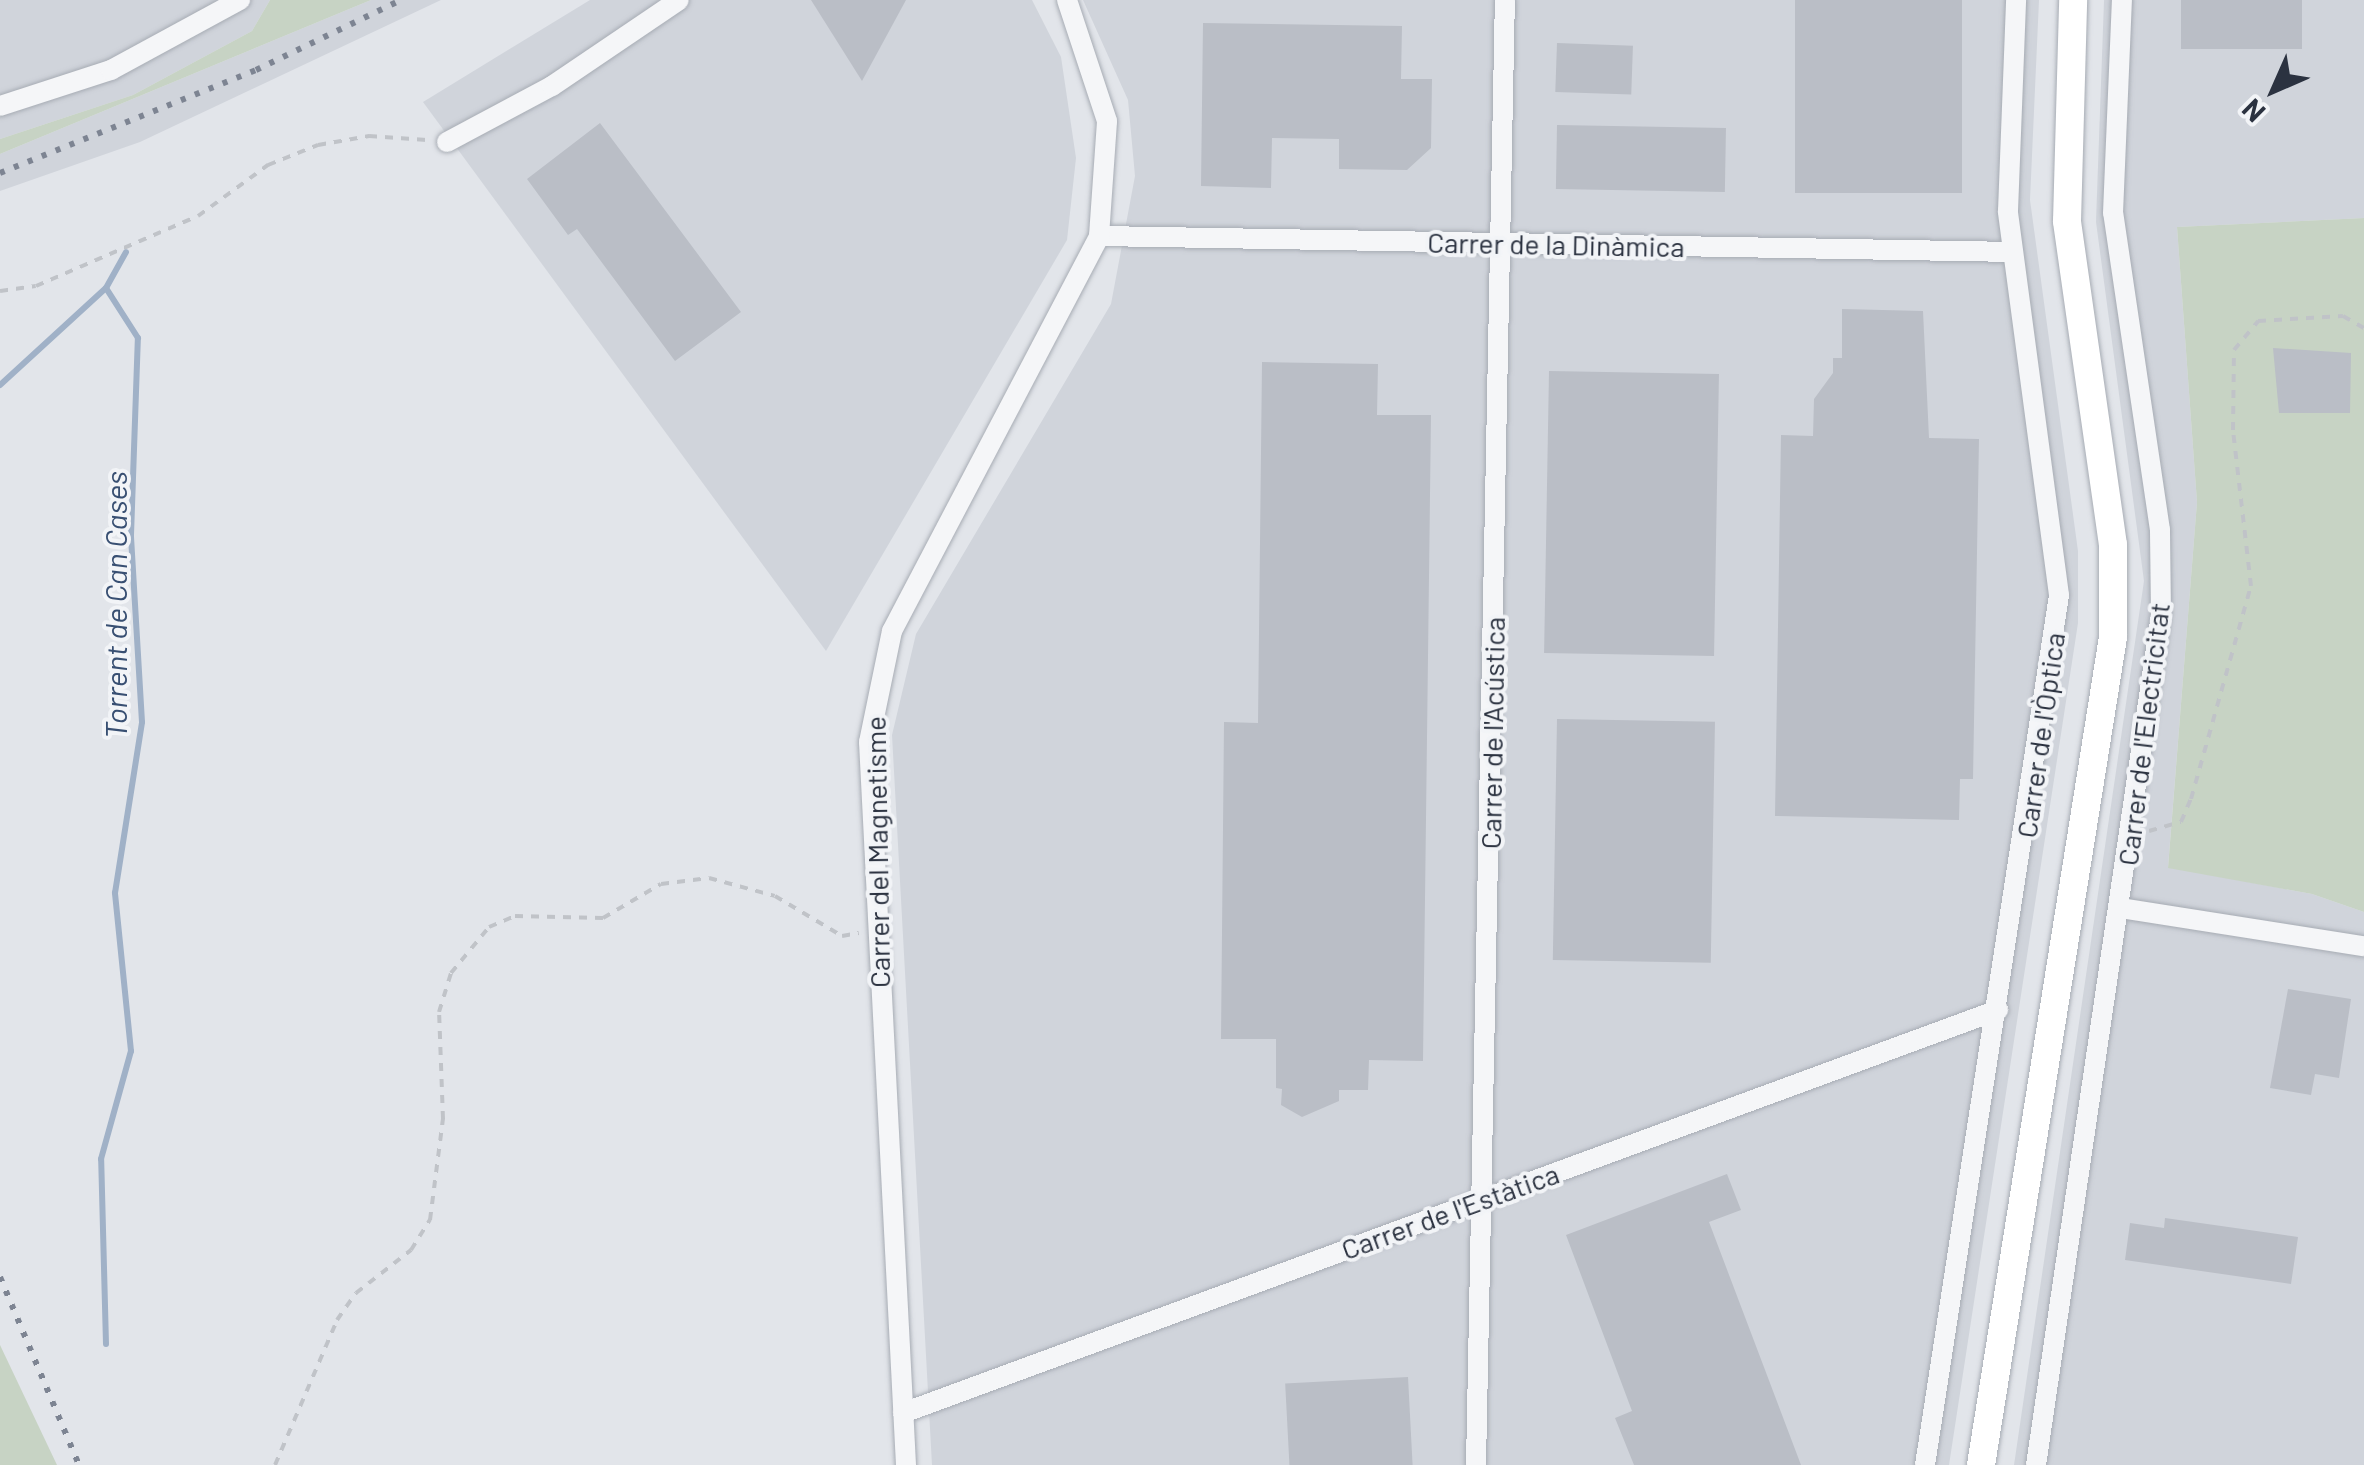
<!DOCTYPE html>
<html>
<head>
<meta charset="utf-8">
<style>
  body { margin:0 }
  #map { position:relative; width:2364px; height:1465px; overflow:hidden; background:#e2e5ea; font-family:Barlow,sans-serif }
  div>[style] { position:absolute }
  .built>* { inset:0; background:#d0d4db }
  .green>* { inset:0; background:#c7d3c4 }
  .stream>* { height:6px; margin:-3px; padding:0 3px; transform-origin:3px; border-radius:3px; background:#a0b1c7 }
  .building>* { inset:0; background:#babec6; transform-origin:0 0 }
  .path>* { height:4px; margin-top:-2px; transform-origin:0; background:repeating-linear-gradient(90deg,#c0c3c8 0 8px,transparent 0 16px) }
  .roads { filter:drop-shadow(0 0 2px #a7acb4) drop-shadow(0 0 2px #a7acb4) }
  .street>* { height:20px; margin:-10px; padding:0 10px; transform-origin:10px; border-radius:10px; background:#f5f6f8 }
  .secondary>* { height:28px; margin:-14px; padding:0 14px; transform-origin:14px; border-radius:14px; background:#fff }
  .rail>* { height:6px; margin-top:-3px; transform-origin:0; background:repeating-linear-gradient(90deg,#7d8492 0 5px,transparent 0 15px) }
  span { translate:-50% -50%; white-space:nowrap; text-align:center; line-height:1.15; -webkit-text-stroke:8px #f2f4f7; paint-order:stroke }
  .street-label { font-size:28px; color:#2b3240 }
  .water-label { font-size:30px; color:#384f72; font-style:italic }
  .north { position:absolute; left:2224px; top:40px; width:100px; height:100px; -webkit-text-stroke:8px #f2f4f7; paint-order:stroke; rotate:225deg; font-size:28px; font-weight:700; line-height:40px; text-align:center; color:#2b3240 }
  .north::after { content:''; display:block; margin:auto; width:35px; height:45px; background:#2b3240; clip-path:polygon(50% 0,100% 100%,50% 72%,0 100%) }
</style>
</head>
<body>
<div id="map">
  <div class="built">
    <i style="clip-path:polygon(0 0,270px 0,252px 31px,133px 95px,0 139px)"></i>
    <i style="clip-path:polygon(371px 0,441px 0,140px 142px,0 191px,0 154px)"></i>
    <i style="clip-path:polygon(590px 0,1032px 0,1061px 57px,1076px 158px,1067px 240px,826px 651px,423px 102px)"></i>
    <i style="clip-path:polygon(1083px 0,2039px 0,2030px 200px,2078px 551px,2078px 623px,1949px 1465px,932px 1465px,892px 735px,916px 634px,1111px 304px,1135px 176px,1128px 100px)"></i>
    <i style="clip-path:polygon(2104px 0,2364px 0,2364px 218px,2177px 227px,2197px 502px,2168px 867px,2312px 894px,2364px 912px,2364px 1465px,2014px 1465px,2144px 581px,2096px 222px)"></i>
  </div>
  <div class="green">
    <i style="clip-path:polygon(270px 0,371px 0,0 154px,0 139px,133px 95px,252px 31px)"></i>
    <i style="clip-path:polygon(2364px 218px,2364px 912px,2312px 894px,2168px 868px,2197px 502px,2177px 227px)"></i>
    <i style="clip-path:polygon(0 1345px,57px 1465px,0 1465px)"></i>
  </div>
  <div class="stream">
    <i style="left:0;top:385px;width:144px;rotate:-42.5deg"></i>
    <i style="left:106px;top:288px;width:41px;rotate:-60.9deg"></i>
    <i style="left:106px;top:1344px;width:185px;rotate:-91.5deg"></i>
    <i style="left:101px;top:1159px;width:112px;rotate:-74.5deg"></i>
    <i style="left:131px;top:1051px;width:159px;rotate:-95.8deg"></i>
    <i style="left:115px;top:893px;width:173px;rotate:-81deg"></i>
    <i style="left:142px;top:722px;width:187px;rotate:-93.4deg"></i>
    <i style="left:131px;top:535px;width:197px;rotate:-88deg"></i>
    <i style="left:138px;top:338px;width:59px;rotate:-122.6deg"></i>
  </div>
  <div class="building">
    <i style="clip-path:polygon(811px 0,906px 0,862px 81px)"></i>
    <i style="left:1795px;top:0;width:167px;height:193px"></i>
    <i style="left:2181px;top:0;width:121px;height:49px"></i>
    <i style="clip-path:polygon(1203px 23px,1402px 26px,1401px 79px,1432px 79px,1431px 148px,1407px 170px,1339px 169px,1339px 139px,1272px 138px,1271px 188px,1201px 186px)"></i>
    <i style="left:1557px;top:43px;width:76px;height:49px;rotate:2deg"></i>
    <i style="clip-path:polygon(600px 123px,741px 312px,675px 361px,577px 229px,568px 235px,527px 179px)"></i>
    <i style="left:1557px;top:125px;width:169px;height:64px;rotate:1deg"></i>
    <i style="clip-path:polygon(1842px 309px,1923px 311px,1929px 438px,1979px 439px,1973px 779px,1960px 779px,1959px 820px,1775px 816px,1781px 435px,1813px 436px,1814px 399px,1833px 373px,1833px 358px,1842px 358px)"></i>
    <i style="clip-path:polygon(2273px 348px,2351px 353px,2350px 413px,2279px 413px)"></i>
    <i style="clip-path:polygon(1262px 362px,1378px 364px,1377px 415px,1431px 415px,1423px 1061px,1369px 1060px,1368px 1090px,1339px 1090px,1339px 1101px,1302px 1117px,1281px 1105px,1282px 1089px,1276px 1088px,1276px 1039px,1221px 1039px,1224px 722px,1258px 723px)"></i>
    <i style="left:1549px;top:371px;width:170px;height:282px;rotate:1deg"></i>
    <i style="left:1557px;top:719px;width:158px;height:241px;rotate:1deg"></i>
    <i style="clip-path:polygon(2288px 989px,2351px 999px,2339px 1078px,2315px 1074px,2311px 1095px,2270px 1088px)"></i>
    <i style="clip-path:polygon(1727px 1174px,1741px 1210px,1709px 1222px,1801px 1465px,1634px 1465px,1615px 1418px,1632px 1411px,1566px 1235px)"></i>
    <i style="clip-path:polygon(2165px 1218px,2298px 1237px,2291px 1284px,2125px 1260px,2130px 1223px,2164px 1228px)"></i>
    <i style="left:1408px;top:1377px;width:88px;height:123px;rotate:87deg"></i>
  </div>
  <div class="path">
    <i style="left:0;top:291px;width:36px;rotate:-8deg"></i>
    <i style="left:36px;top:286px;width:176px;rotate:-23.4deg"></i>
    <i style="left:198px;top:216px;width:87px;rotate:-36.1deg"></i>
    <i style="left:268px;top:165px;width:54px;rotate:-21.8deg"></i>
    <i style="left:318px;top:145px;width:52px;rotate:-10deg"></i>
    <i style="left:369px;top:136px;width:58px;rotate:3.9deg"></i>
    <i style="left:2149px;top:831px;width:33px;rotate:-16deg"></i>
    <i style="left:2181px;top:822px;width:25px;rotate:-67deg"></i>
    <i style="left:2191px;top:799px;width:221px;rotate:-74.3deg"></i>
    <i style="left:2251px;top:586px;width:157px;rotate:-96.6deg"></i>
    <i style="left:2233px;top:430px;width:80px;rotate:-89.3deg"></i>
    <i style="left:2234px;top:350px;width:38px;rotate:-50deg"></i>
    <i style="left:2258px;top:321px;width:85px;rotate:-3.4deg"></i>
    <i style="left:2343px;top:316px;width:24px;rotate:30deg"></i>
    <i style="left:275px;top:1465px;width:158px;rotate:-66.8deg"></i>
    <i style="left:337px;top:1320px;width:33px;rotate:-55deg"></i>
    <i style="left:356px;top:1293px;width:70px;rotate:-38deg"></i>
    <i style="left:411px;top:1250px;width:36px;rotate:-58deg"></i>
    <i style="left:430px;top:1220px;width:102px;rotate:-82.7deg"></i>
    <i style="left:443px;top:1119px;width:107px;rotate:-92.1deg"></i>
    <i style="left:439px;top:1012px;width:41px;rotate:-72.9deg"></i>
    <i style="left:451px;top:973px;width:60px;rotate:-50.4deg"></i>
    <i style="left:489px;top:927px;width:28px;rotate:-23deg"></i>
    <i style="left:515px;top:916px;width:88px;rotate:1.3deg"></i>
    <i style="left:603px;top:918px;width:67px;rotate:-30.4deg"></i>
    <i style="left:661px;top:884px;width:48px;rotate:-7.1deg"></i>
    <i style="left:709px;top:878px;width:68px;rotate:15.3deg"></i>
    <i style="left:775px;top:896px;width:78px;rotate:30.8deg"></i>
    <i style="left:842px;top:936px;width:17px;rotate:-10deg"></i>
  </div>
  <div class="roads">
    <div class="street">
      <i style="left:0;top:106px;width:117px;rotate:-18deg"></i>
      <i style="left:111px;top:70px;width:147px;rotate:-28.5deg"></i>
      <i style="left:447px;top:142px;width:119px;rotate:-28.1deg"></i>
      <i style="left:552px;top:86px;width:153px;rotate:-34.1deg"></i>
      <i style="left:1099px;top:236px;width:914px;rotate:1deg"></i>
      <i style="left:2120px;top:908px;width:247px;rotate:8.9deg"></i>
      <i style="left:903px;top:1413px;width:1167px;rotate:-20.21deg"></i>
      <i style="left:906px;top:1465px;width:724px;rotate:-92.93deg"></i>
      <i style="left:869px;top:742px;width:113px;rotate:-78.3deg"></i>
      <i style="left:892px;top:631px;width:446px;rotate:-62.3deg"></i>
      <i style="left:1099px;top:236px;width:115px;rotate:-86deg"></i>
      <i style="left:1107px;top:121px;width:127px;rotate:-108.3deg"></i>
      <i style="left:1476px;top:1465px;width:1465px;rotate:-88.87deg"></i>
      <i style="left:1925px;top:1465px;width:880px;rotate:-81.24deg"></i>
      <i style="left:2059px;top:595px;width:387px;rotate:-97.6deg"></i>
      <i style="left:2008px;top:211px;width:211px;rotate:-87.8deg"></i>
      <i style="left:2036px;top:1465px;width:860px;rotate:-81.64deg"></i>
      <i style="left:2161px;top:614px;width:84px;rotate:-90.7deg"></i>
      <i style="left:2160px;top:530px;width:320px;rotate:-98.4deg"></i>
      <i style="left:2113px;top:213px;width:213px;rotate:-87.6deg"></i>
    </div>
    <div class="secondary">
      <i style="left:1981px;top:1465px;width:838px;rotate:-80.94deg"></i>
      <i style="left:2113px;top:637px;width:92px;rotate:-90deg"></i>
      <i style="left:2113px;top:545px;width:327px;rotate:-98.1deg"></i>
      <i style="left:2067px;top:221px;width:221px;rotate:-88.4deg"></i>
    </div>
  </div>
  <div class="rail">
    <i style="left:0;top:173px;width:276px;rotate:-21.9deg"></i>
    <i style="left:256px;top:70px;width:161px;rotate:-25.8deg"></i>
    <i style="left:0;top:1277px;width:204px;rotate:67.2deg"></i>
  </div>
  <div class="street-label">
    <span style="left:1556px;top:244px;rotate:1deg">Carrer de la Dinàmica</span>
    <span style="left:1492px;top:733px;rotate:-89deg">Carrer de l'Acústica</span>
    <span style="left:2143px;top:734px;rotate:-83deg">Carrer de l'Electricitat</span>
    <span style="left:2040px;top:735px;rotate:-82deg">Carrer de l'Òptica</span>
    <span style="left:877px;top:852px;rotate:-91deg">Carrer del Magnetisme</span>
    <span style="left:1450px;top:1211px;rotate:-20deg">Carrer de l'Estàtica</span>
  </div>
  <div class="water-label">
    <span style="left:115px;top:605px;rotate:-90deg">Torrent de Can Cases</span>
  </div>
  <div class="north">N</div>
</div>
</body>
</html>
